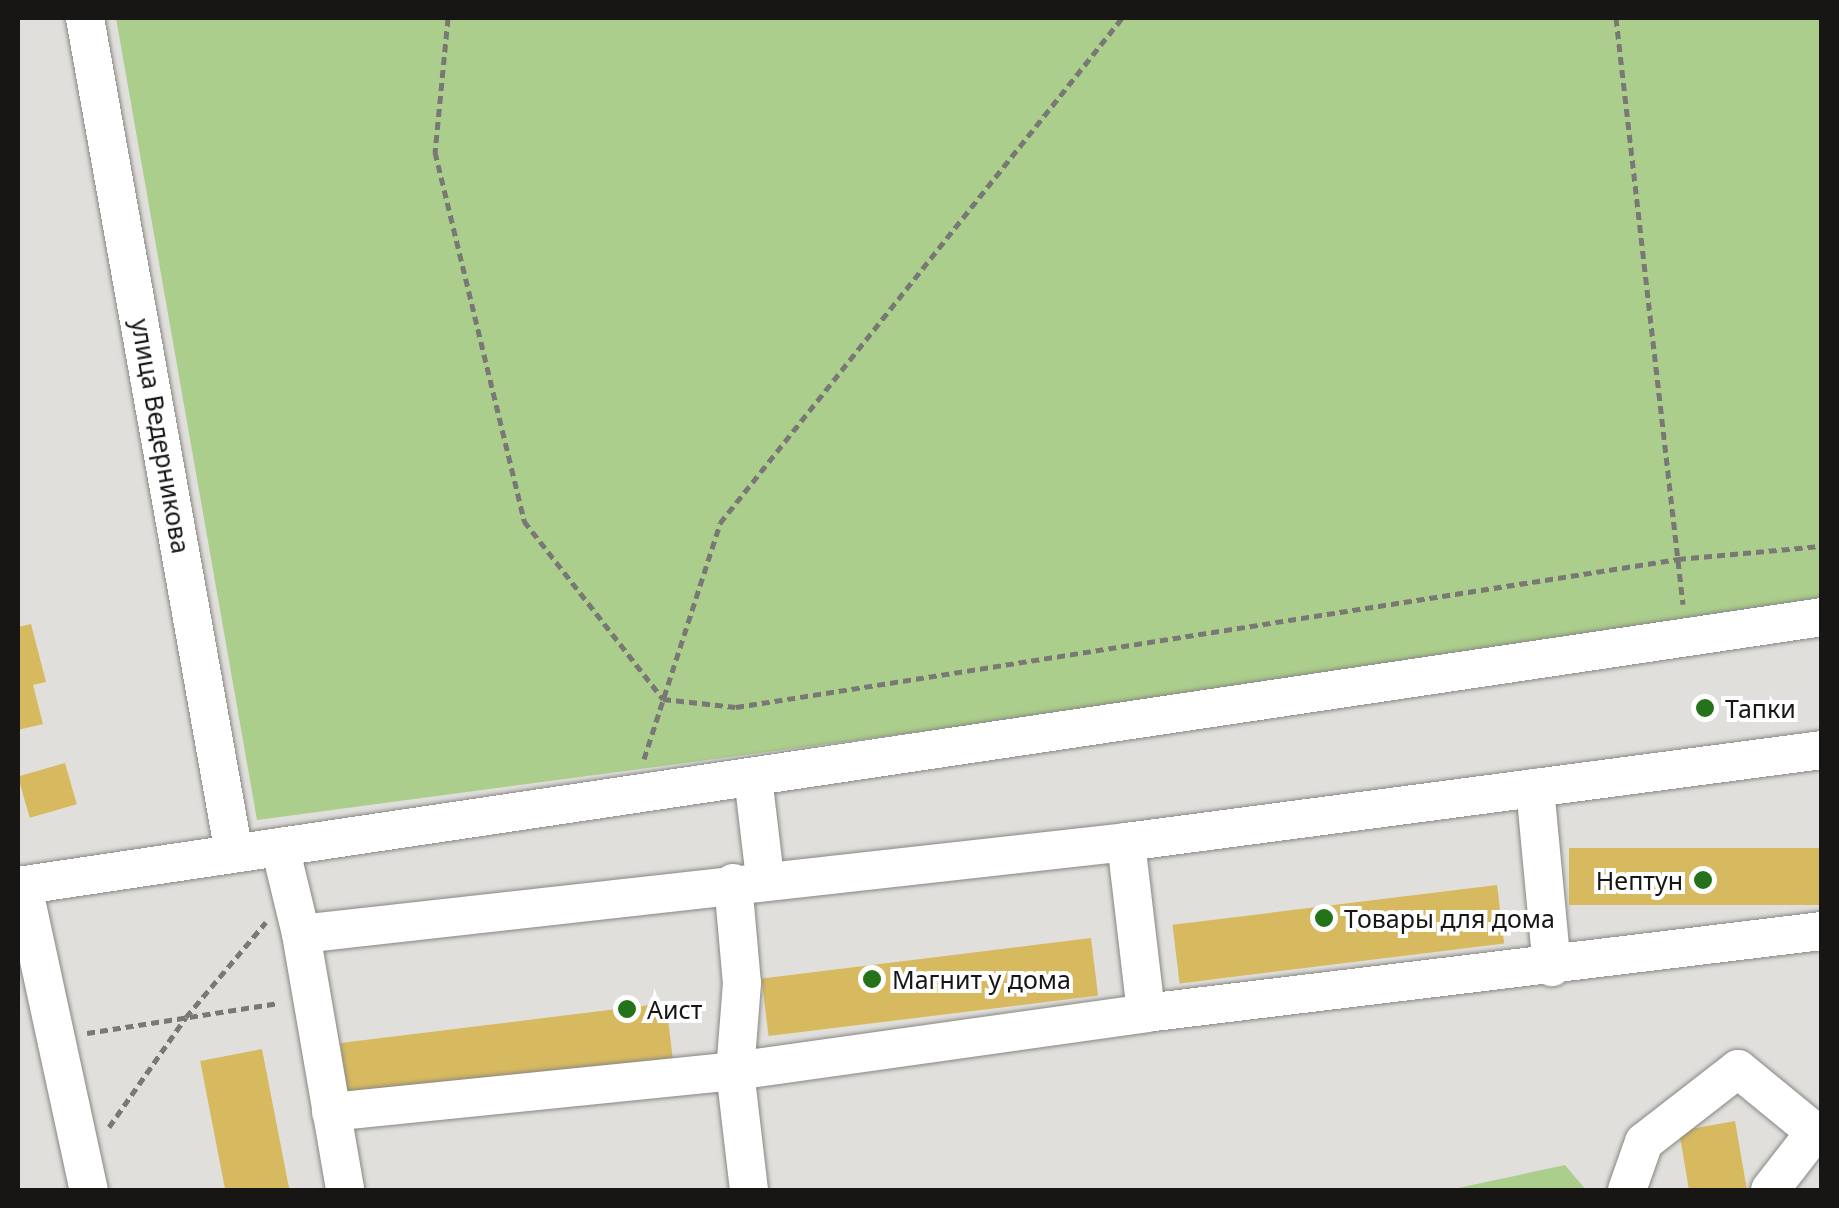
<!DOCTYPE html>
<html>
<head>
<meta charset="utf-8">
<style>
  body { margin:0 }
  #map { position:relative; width:1839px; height:1208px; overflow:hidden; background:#e0dfdb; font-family:"Noto Sans",sans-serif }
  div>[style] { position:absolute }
  .green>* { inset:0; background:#abce8c }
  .building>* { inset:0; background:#d7ba60; transform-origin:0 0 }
  .path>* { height:5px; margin-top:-2.5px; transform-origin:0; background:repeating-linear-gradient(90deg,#797875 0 8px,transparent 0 13px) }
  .roads { filter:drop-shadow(0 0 2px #888683) drop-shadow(0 0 2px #888683) }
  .minor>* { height:38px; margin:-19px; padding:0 19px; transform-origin:19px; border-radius:19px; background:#fff }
  .dots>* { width:28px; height:28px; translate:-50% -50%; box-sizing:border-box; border:5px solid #fff; border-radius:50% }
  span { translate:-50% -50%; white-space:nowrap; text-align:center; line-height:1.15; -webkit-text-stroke:8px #fff; paint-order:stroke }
  .street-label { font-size:25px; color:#171615 }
  .poi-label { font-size:25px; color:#171615 }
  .left { translate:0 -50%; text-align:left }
  .right { translate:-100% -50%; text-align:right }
  .frame { position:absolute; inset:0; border:20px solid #171615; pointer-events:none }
</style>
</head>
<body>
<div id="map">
  <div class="green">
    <i style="clip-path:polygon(116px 18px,1821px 18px,1821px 612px,257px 820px)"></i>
    <i style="clip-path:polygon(1565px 1165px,1586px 1190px,1449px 1190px)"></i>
  </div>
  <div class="building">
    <i style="clip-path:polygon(31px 624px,46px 682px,33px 685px,43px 724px,18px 730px,18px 627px)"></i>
    <i style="left:65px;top:763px;width:43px;height:49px;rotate:74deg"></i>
    <i style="left:1822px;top:848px;width:57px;height:253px;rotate:90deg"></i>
    <i style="left:1497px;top:885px;width:59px;height:327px;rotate:83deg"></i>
    <i style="left:1091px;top:938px;width:58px;height:332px;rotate:83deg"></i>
    <i style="left:666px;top:1003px;width:60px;height:328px;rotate:83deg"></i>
    <i style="left:262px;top:1049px;width:144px;height:63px;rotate:79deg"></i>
    <i style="clip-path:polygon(1735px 1121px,1747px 1190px,1689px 1190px,1679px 1131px)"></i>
  </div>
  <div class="path">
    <i style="left:448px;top:18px;width:135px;rotate:95.5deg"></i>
    <i style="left:435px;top:152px;width:380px;rotate:76.4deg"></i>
    <i style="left:524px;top:521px;width:226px;rotate:52deg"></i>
    <i style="left:663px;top:699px;width:73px;rotate:6.3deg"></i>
    <i style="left:736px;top:707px;width:954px;rotate:-8.93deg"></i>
    <i style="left:1678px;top:559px;width:145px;rotate:-5.2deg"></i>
    <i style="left:1616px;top:18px;width:590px;rotate:83.48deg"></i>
    <i style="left:644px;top:759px;width:248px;rotate:-72.1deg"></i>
    <i style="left:720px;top:523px;width:645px;rotate:-51.48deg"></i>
    <i style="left:87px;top:1033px;width:194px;rotate:-8.9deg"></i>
    <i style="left:109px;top:1127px;width:134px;rotate:-55deg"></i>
    <i style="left:186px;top:1017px;width:124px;rotate:-49.9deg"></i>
  </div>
  <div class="roads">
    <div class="minor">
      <i style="left:85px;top:18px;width:849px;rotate:79.89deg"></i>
      <i style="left:753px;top:777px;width:102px;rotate:83.2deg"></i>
      <i style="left:1535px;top:788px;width:180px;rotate:84.6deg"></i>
      <i style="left:1126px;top:842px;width:172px;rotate:83.3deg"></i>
      <i style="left:280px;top:847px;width:89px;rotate:76.4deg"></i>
      <i style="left:301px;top:934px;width:830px;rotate:-6.36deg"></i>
      <i style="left:1126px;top:842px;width:702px;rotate:-7.53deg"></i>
      <i style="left:733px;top:883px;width:100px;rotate:84.9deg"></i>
      <i style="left:742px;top:983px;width:88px;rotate:94.5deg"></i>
      <i style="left:735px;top:1071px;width:120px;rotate:83.3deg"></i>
      <i style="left:18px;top:886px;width:1824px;rotate:-8.48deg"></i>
      <i style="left:23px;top:886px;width:311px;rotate:77.8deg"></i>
      <i style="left:301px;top:934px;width:260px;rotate:80.2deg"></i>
      <i style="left:331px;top:1112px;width:406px;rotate:-5.8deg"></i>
      <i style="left:735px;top:1071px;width:415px;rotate:-8deg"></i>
      <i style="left:1146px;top:1013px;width:681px;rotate:-6.92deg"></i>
      <i style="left:1627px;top:1190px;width:51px;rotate:-70.5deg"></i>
      <i style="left:1644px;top:1142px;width:119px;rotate:-37.8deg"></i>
      <i style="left:1738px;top:1069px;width:99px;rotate:39.3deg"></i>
      <i style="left:1770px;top:1190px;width:73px;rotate:-52.2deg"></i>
      <i style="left:1815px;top:1132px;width:8px;rotate:30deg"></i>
    </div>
  </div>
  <div class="dots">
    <i style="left:1705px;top:708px;background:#247219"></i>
    <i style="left:1703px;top:880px;background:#247219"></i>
    <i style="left:1324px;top:918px;background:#247219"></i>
    <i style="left:872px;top:979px;background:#247219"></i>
    <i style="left:627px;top:1009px;background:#247219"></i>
  </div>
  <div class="street-label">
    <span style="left:161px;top:436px;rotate:80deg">улица Ведерникова</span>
  </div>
  <div class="poi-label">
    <span class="left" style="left:1725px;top:708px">Тапки</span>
    <span class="right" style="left:1683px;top:880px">Нептун</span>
    <span class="left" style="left:1344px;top:918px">Товары для дома</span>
    <span class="left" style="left:892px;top:979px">Магнит у дома</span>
    <span class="left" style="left:647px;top:1009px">Аист</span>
  </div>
  <div class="frame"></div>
</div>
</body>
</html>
